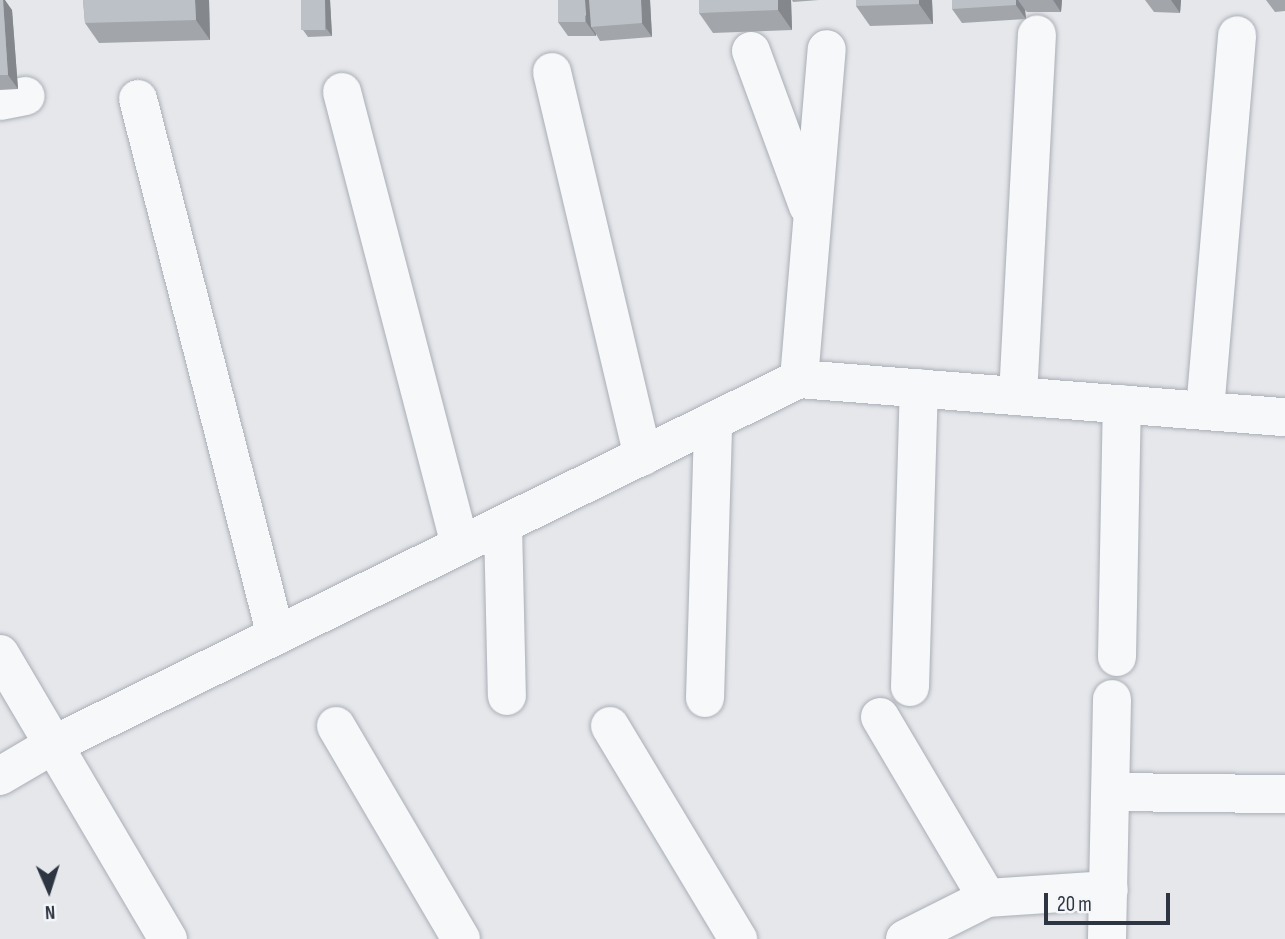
<!DOCTYPE html>
<html>
<head>
<meta charset="utf-8">
<style>
  body { margin:0 }
  #map { position:relative; width:1285px; height:939px; overflow:hidden; background:#e5e7eb; font-family:"Sofia Sans Condensed",sans-serif }
  div>[style] { position:absolute }
  .roads { filter:drop-shadow(0 0 2px #aaaeb5) drop-shadow(0 0 2px #aaaeb5) }
  .minor>* { height:38px; margin:-19px; padding:0 19px; transform-origin:19px; border-radius:19px; background:#f7f8f9 }
  .wall>* { inset:0; background:#a2a6ab }
  .shaded-wall>* { inset:0; background:#84878b }
  .building>* { inset:0; background:#bcc1c7; transform-origin:0 0 }
  span { translate:-50% -50%; white-space:nowrap; text-align:center; line-height:1.15; -webkit-text-stroke:7px #f4f6f8; paint-order:stroke }
  .north { position:absolute; left:14px; top:855px; width:70px; height:70px; -webkit-text-stroke:5px #f4f6f8; paint-order:stroke; rotate:177deg; font-size:19px; font-weight:700; line-height:28px; text-align:center; color:#2e3542 }
  .north::after { content:''; display:block; margin:auto; width:24px; height:32px; background:#2e3542; clip-path:polygon(50% 0,100% 100%,50% 72%,0 100%) }
  .scale { position:absolute; left:1044px; top:893px; width:126px; height:32px; box-sizing:border-box; border:4px solid #2e3542; border-top:0; padding-left:9px; font-size:21px; line-height:24px; white-space:nowrap; color:#2e3542; -webkit-text-stroke:5px #f4f6f8; paint-order:stroke }
</style>
</head>
<body>
<div id="map">
  <div class="roads">
    <div class="minor">
      <i style="left:751px;top:51px;width:165px;rotate:69.8deg"></i>
      <i style="left:552px;top:72px;width:395px;rotate:76.7deg"></i>
      <i style="left:342px;top:92px;width:468px;rotate:75.4deg"></i>
      <i style="left:138px;top:99px;width:554px;rotate:75.59deg"></i>
      <i style="left:0;top:101px;width:26px;rotate:-11deg"></i>
      <i style="left:799px;top:379px;width:331px;rotate:-85.2deg"></i>
      <i style="left:1018px;top:396px;width:362px;rotate:-87deg"></i>
      <i style="left:1205px;top:410px;width:376px;rotate:-85.1deg"></i>
      <i style="left:503px;top:525px;width:171px;rotate:88.7deg"></i>
      <i style="left:0;top:654px;width:331px;rotate:59.5deg"></i>
      <i style="left:1117px;top:657px;width:253px;rotate:-88.9deg"></i>
      <i style="left:910px;top:687px;width:299px;rotate:-88.3deg"></i>
      <i style="left:705px;top:698px;width:277px;rotate:-88.3deg"></i>
      <i style="left:880px;top:717px;width:210px;rotate:59.4deg"></i>
      <i style="left:336px;top:726px;width:247px;rotate:59.6deg"></i>
      <i style="left:610px;top:726px;width:249px;rotate:59deg"></i>
      <i style="left:0;top:776px;width:59px;rotate:-30.5deg"></i>
      <i style="left:51px;top:746px;width:833px;rotate:-26.13deg"></i>
      <i style="left:799px;top:379px;width:487px;rotate:4.5deg"></i>
      <i style="left:1112px;top:792px;width:173px;rotate:0.7deg"></i>
      <i style="left:905px;top:939px;width:92px;rotate:-26.6deg"></i>
      <i style="left:987px;top:898px;width:122px;rotate:-3.8deg"></i>
      <i style="left:1107px;top:939px;width:240px;rotate:-88.8deg"></i>
    </div>
  </div>
  <div class="wall">
    <i style="clip-path:polygon(0 0,12px 10px,18px 89px,0 90px)"></i>
    <i style="clip-path:polygon(83px 0,209px 0,210px 40px,99px 43px,85px 23px)"></i>
    <i style="clip-path:polygon(301px 0,330px 0,332px 36px,308px 37px,303px 30px)"></i>
    <i style="clip-path:polygon(650px 0,652px 37px,600px 41px,596px 34px,596px 36px,568px 36px,558px 22px)"></i>
    <i style="clip-path:polygon(791px 0,792px 30px,713px 33px,699px 13px)"></i>
    <i style="clip-path:polygon(792px 0,819px 0,793px 2px)"></i>
    <i style="clip-path:polygon(856px 0,932px 0,933px 24px,870px 26px,856px 6px)"></i>
    <i style="clip-path:polygon(952px 0,1062px 0,1061px 12px,1027px 12px,1025px 10px,1026px 19px,962px 23px,952px 9px)"></i>
    <i style="clip-path:polygon(1145px 0,1181px 0,1180px 13px,1154px 12px)"></i>
    <i style="clip-path:polygon(1266px 0,1285px 0,1285px 11px,1275px 12px)"></i>
  </div>
  <div class="shaded-wall">
    <i style="clip-path:polygon(3px 0,5px 0,12px 10px,18px 89px,8px 75px)"></i>
    <i style="clip-path:polygon(195px 0,209px 0,210px 40px,196px 20px)"></i>
    <i style="clip-path:polygon(325px 0,330px 0,332px 36px,326px 28px)"></i>
    <i style="clip-path:polygon(585px 0,595px 0,591px 27px,596px 34px,596px 36px,586px 22px)"></i>
    <i style="clip-path:polygon(641px 0,650px 0,652px 37px,642px 23px)"></i>
    <i style="clip-path:polygon(778px 0,791px 0,792px 30px,778px 10px)"></i>
    <i style="clip-path:polygon(919px 0,932px 0,933px 24px,919px 4px)"></i>
    <i style="clip-path:polygon(1016px 0,1018px 0,1025px 10px,1026px 19px,1016px 5px)"></i>
    <i style="clip-path:polygon(1053px 0,1062px 0,1061px 12px)"></i>
    <i style="clip-path:polygon(1171px 0,1181px 0,1180px 13px)"></i>
  </div>
  <div class="building">
    <i style="clip-path:polygon(0 0,3px 0,8px 75px,0 75px)"></i>
    <i style="clip-path:polygon(83px 0,195px 0,196px 20px,85px 23px)"></i>
    <i style="left:301px;top:0;width:24px;height:30px"></i>
    <i style="left:558px;top:0;width:27px;height:22px"></i>
    <i style="clip-path:polygon(589px 0,641px 0,642px 23px,591px 27px)"></i>
    <i style="clip-path:polygon(699px 0,778px 0,778px 10px,699px 13px)"></i>
    <i style="clip-path:polygon(856px 0,919px 0,919px 4px,856px 6px)"></i>
    <i style="clip-path:polygon(952px 0,1016px 0,1016px 5px,952px 9px)"></i>
  </div>
  <div class="north">N</div>
  <div class="scale">20 m</div>
</div>
</body>
</html>
